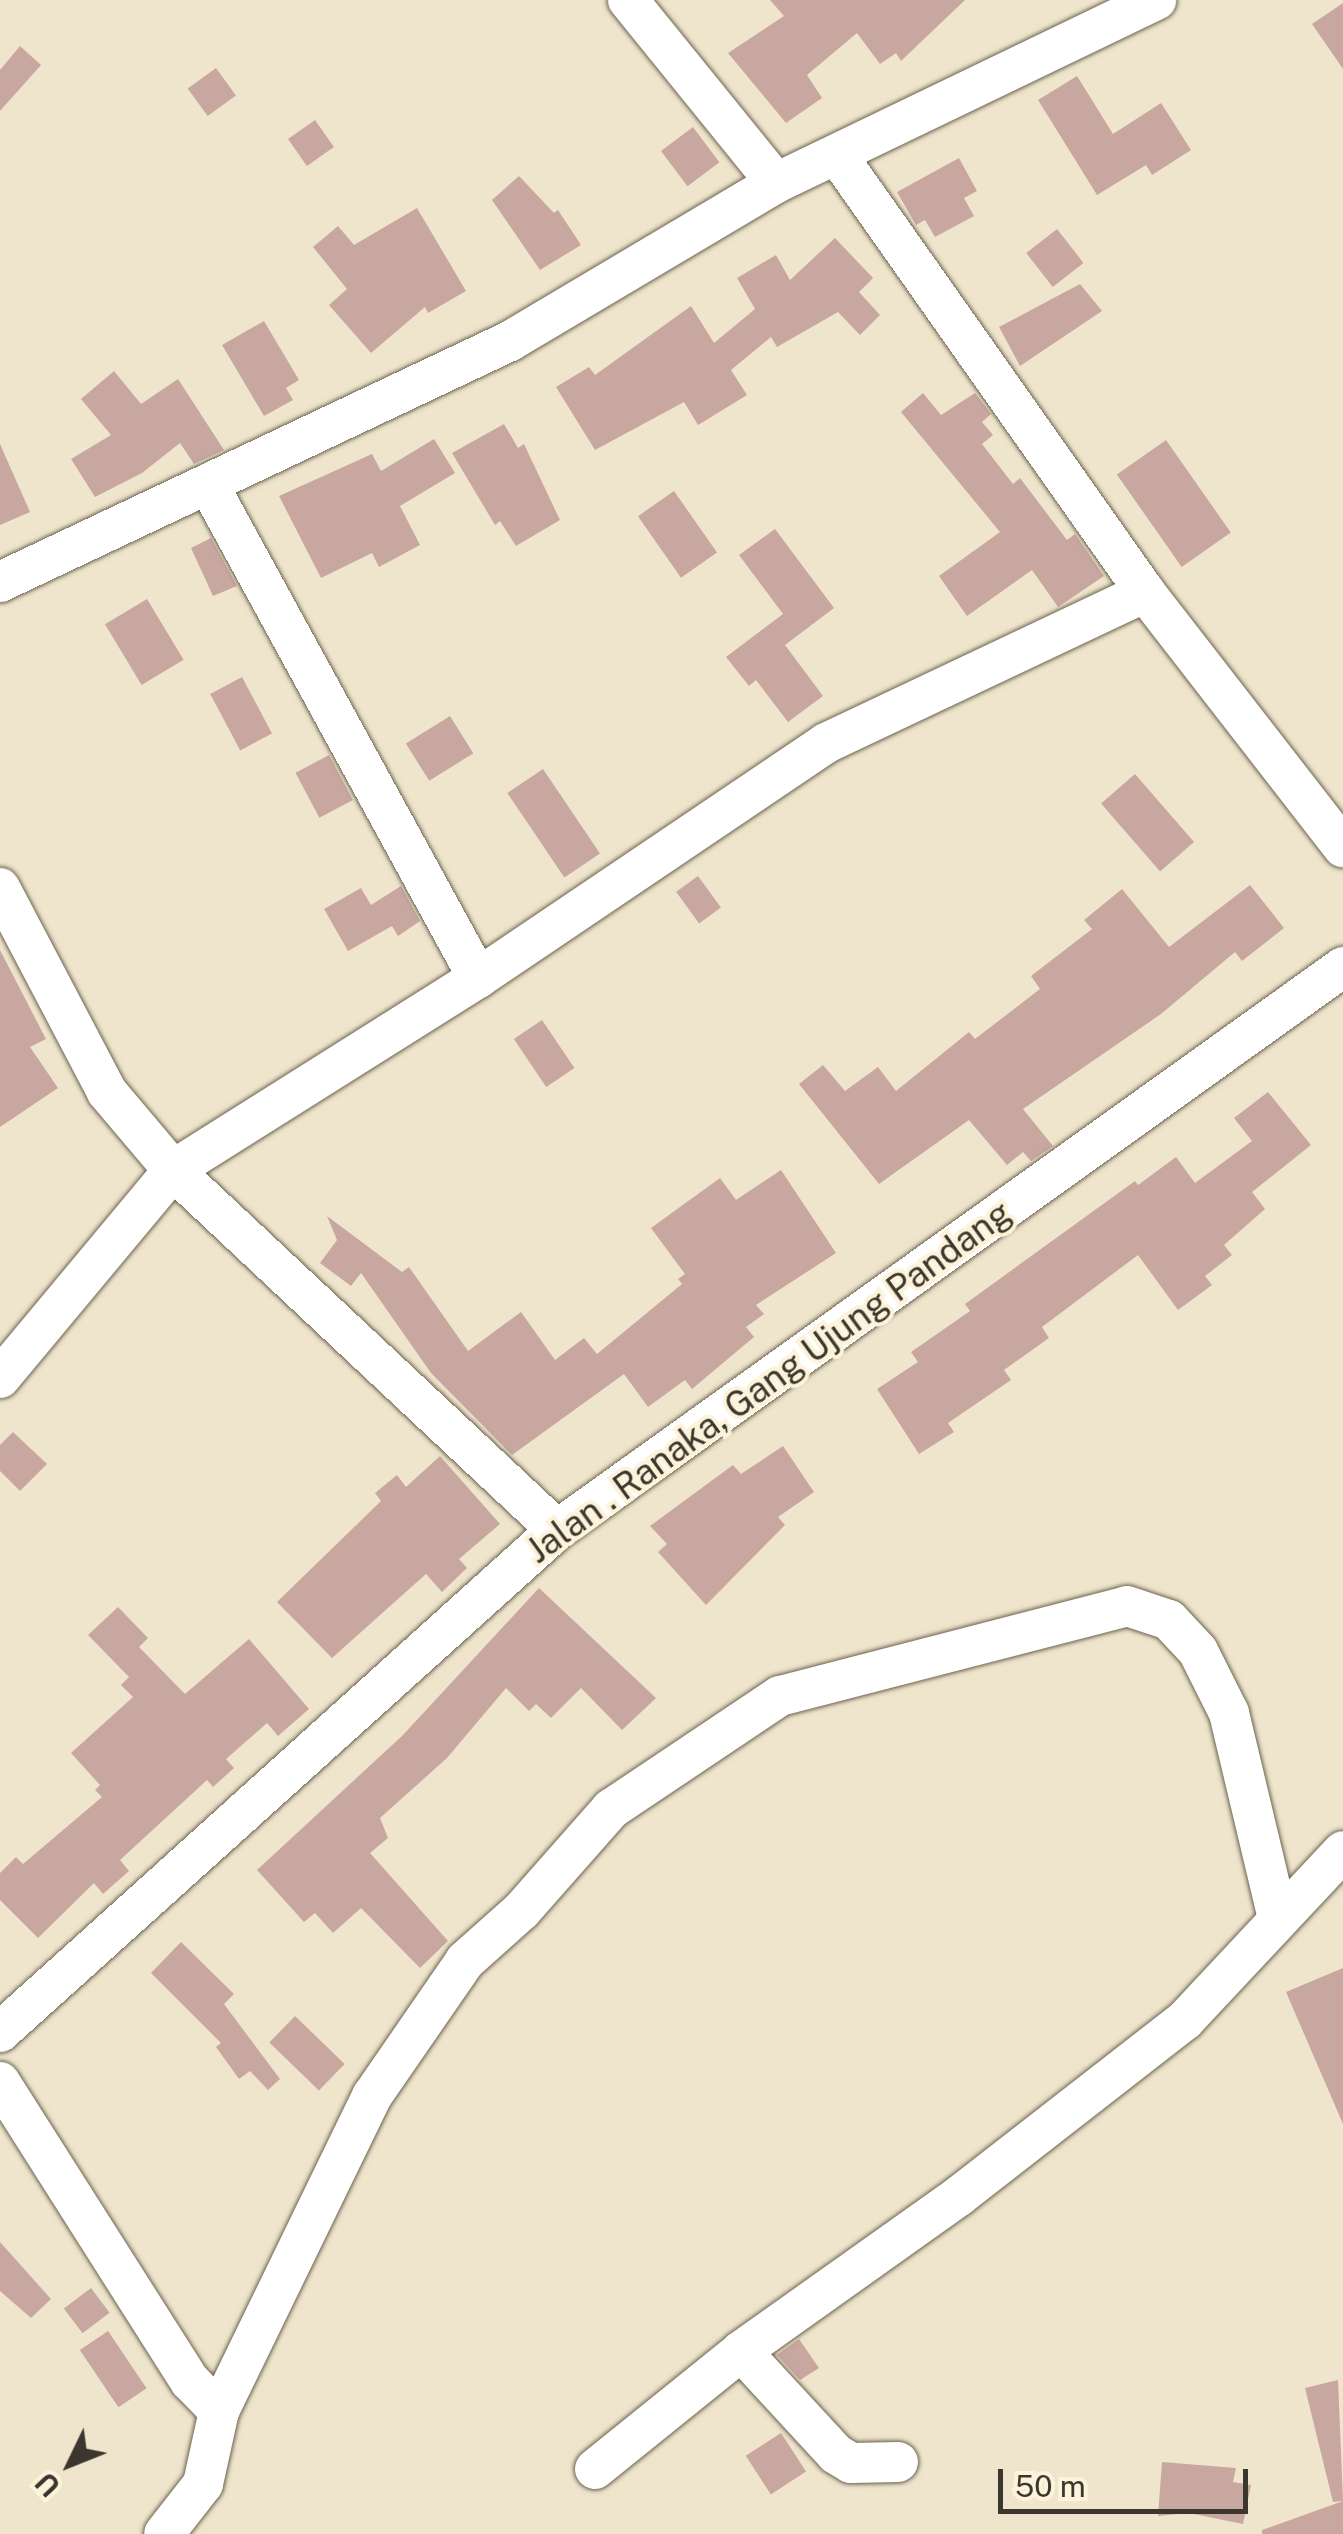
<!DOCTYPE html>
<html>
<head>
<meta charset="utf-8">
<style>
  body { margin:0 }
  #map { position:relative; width:1343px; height:2534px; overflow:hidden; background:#efe5cd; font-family:"Public Sans",sans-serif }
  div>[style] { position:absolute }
  .building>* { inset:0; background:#c9a7a1; transform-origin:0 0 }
  .roads { filter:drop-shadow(0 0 2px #6c634e) drop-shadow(0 0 2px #6c634e) }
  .minor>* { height:40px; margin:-20px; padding:0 20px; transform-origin:20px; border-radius:20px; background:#fff }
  span { translate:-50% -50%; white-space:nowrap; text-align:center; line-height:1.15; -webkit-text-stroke:8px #fdf2da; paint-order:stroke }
  .street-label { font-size:35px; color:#3b372e }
  .north { position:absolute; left:20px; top:2414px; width:100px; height:100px; -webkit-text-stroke:8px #fdf2da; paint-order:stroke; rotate:227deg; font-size:28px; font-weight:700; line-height:40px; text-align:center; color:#3b372e }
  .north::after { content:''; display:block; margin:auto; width:35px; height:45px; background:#3b372e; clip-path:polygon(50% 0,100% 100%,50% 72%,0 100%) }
  .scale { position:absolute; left:998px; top:2469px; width:250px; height:45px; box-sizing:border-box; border:5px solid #3b372e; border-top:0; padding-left:12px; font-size:30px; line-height:35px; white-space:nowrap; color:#3b372e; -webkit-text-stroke:8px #fdf2da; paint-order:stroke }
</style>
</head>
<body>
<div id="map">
  <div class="building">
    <i style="clip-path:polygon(770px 0,965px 0,901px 61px,896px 53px,880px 64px,857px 33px,807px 75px,822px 98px,786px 123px,728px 53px,784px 16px)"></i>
    <i style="clip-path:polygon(1343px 3px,1343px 69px,1312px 24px)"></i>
    <i style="clip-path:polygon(20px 46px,41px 65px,0 111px,0 70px)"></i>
    <i style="left:216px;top:68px;width:34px;height:35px;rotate:54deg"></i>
    <i style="clip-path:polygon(1077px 76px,1113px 134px,1161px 103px,1191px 150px,1152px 175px,1146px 165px,1097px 195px,1038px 100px)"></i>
    <i style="left:315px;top:120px;width:33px;height:33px;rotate:55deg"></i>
    <i style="left:693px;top:127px;width:44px;height:40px;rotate:53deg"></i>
    <i style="clip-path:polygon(959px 158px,977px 191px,964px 198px,974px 216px,935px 237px,925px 220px,916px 225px,897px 192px)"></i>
    <i style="clip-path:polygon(519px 176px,554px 213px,558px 210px,581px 245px,540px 270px,492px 200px)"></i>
    <i style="clip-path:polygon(417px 208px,466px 291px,428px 313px,425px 307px,371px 353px,329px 305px,347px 289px,313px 247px,338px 226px,354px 245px)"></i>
    <i style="left:1057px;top:229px;width:43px;height:39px;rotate:52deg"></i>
    <i style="clip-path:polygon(835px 238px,873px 278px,859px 292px,880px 315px,860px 335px,838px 312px,777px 347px,771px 337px,731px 370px,747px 395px,698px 425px,684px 402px,595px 450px,556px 387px,589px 367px,595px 375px,691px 306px,714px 343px,755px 309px,737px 278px,776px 255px,790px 280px)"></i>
    <i style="clip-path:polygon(1080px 284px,1102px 311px,1020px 366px,999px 327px)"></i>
    <i style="clip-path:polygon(264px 321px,299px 380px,286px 388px,293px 400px,264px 416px,222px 345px)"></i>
    <i style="clip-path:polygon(114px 371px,141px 404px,178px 379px,224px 450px,194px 464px,180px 443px,142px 473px,95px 497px,71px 459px,111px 435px,81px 399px)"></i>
    <i style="clip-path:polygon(923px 393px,941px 415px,975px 393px,991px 414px,982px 422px,993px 435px,982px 444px,1013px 484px,1020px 478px,1067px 540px,1075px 534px,1104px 576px,1058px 607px,1032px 570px,967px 616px,939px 576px,1000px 532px,901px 412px)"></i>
    <i style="clip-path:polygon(504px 424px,518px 448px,524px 444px,560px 520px,516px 546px,500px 521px,495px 525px,452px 453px)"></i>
    <i style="clip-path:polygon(434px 439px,455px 473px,400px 506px,420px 545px,379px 567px,372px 553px,321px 578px,279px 496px,372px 454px,381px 471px)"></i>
    <i style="left:1166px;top:440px;width:113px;height:60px;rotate:55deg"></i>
    <i style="clip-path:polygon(0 444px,30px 512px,0 525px)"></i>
    <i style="left:674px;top:491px;width:75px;height:44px;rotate:55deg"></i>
    <i style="clip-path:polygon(775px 529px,834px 608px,785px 645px,823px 696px,788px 722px,756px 680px,749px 686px,726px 657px,783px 614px,739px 555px)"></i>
    <i style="clip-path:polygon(211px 538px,237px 586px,213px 596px,191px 548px)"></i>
    <i style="left:147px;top:599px;width:71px;height:49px;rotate:59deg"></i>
    <i style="left:242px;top:677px;width:64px;height:36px;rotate:62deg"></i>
    <i style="left:450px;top:716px;width:44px;height:52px;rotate:58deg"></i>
    <i style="left:329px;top:755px;width:51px;height:38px;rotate:62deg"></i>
    <i style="left:543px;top:769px;width:102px;height:43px;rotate:56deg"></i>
    <i style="left:1135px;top:774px;width:90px;height:45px;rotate:49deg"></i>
    <i style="left:698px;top:876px;width:39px;height:27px;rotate:54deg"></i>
    <i style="clip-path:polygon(1250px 885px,1284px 928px,1242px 961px,1235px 952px,1161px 1014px,1023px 1109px,1053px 1146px,1031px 1161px,1023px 1152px,1007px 1165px,969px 1120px,879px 1184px,799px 1084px,823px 1065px,845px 1091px,878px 1067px,896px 1091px,969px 1032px,975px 1039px,1040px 989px,1031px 976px,1092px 929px,1084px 920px,1122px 889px,1169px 947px)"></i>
    <i style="clip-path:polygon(401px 886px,420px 921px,398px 936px,392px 926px,348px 951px,324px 909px,361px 888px,371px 905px)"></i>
    <i style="clip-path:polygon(0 950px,46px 1039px,30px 1047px,58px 1088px,0 1127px)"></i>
    <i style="left:542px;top:1020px;width:58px;height:34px;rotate:56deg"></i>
    <i style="clip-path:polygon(1268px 1092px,1311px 1145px,1252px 1192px,1265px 1209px,1224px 1245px,1232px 1255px,1205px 1276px,1212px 1285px,1178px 1310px,1138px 1255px,1042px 1327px,1049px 1338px,1004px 1370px,1011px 1380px,948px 1423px,954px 1432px,919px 1454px,877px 1389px,918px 1362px,911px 1352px,970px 1311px,965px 1304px,1135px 1181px,1138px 1185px,1176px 1157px,1195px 1183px,1252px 1141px,1234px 1118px)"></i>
    <i style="clip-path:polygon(781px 1170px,836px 1253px,756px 1305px,764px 1314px,746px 1327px,754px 1337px,692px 1389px,685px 1380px,648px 1407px,624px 1374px,512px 1455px,431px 1373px,361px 1273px,351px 1286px,320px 1263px,337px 1240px,327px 1216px,402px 1272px,409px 1267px,468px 1351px,521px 1312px,555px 1360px,584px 1338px,597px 1354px,682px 1284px,678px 1279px,685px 1274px,651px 1228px,720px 1178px,736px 1200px)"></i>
    <i style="clip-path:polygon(13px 1432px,47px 1464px,20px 1491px,0 1471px,0 1445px)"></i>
    <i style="clip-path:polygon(783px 1446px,814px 1492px,778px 1517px,785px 1525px,706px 1605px,658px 1552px,667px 1544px,650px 1526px,733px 1465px,741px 1474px)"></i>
    <i style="clip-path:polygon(440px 1456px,500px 1524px,459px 1559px,467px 1568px,442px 1592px,426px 1574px,332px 1658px,277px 1602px,381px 1501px,375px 1493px,397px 1475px,406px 1487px)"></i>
    <i style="clip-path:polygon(539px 1588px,656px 1698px,622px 1730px,581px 1688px,551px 1718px,536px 1704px,529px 1711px,506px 1688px,447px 1758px,380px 1818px,388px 1838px,370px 1853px,448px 1941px,420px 1968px,361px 1908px,333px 1933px,315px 1913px,304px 1922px,257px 1870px,403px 1735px)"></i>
    <i style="clip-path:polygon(118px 1607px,148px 1638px,139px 1647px,185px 1694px,249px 1639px,309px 1709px,278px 1736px,267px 1723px,226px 1759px,234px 1768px,213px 1787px,207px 1780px,120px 1860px,129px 1871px,103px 1894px,94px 1883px,38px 1938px,0 1900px,0 1873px,16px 1857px,23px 1864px,102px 1797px,95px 1790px,100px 1785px,71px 1753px,133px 1697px,121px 1685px,129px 1677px,88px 1635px)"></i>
    <i style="clip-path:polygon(181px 1942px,234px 1994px,224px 2004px,280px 2079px,268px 2090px,250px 2071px,239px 2079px,216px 2047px,221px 2043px,151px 1973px)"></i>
    <i style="clip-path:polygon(1343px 1968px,1343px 2124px,1286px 1992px)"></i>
    <i style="left:295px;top:2016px;width:69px;height:37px;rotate:44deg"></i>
    <i style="clip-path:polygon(0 2242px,51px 2299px,31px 2318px,0 2291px)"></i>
    <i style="left:91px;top:2288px;width:31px;height:34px;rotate:53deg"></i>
    <i style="left:108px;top:2331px;width:69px;height:34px;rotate:56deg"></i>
    <i style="clip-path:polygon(799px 2339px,819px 2368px,800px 2380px,777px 2355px)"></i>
    <i style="clip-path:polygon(1338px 2380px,1343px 2501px,1333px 2502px,1305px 2388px)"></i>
    <i style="left:781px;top:2433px;width:46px;height:42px;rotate:57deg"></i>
    <i style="clip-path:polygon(1162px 2462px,1236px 2468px,1233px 2482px,1251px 2485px,1243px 2524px,1189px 2513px,1158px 2516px)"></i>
    <i style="clip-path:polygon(1343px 2501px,1343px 2534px,1262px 2534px,1262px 2530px)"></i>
  </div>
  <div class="roads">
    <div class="minor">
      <i style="left:628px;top:0;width:235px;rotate:51deg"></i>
      <i style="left:837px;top:155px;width:535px;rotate:54.82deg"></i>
      <i style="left:1145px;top:592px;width:323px;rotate:52.2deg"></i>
      <i style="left:208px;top:484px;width:563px;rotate:61.34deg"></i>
      <i style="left:0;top:582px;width:564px;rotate:-25.29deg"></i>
      <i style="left:510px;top:341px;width:309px;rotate:-30.7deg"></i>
      <i style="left:776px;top:183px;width:422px;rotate:-25.7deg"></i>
      <i style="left:0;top:888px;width:230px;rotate:62.3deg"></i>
      <i style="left:107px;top:1092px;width:102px;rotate:49.8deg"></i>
      <i style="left:173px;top:1170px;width:526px;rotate:43.15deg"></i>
      <i style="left:0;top:1378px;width:271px;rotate:-50.2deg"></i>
      <i style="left:173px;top:1170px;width:360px;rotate:-32.2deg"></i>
      <i style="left:478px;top:978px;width:420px;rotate:-34deg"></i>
      <i style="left:826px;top:743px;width:353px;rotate:-25.3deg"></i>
      <i style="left:0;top:2032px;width:750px;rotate:-42.03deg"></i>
      <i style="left:557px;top:1530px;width:967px;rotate:-35.61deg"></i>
      <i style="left:0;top:2082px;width:354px;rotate:57.6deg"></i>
      <i style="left:190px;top:2381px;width:42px;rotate:46deg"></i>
      <i style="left:219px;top:2411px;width:75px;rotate:102.4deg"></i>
      <i style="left:203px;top:2484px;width:63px;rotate:128deg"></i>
      <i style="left:741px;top:2351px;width:140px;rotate:47.3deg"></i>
      <i style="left:836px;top:2454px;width:17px;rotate:31deg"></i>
      <i style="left:851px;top:2463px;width:47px;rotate:-1.2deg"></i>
      <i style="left:219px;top:2411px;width:350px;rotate:-64.1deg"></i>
      <i style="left:372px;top:2096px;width:164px;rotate:-55.4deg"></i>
      <i style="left:465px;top:1961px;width:76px;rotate:-41.8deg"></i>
      <i style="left:522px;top:1910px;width:135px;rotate:-48.6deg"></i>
      <i style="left:611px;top:1809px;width:203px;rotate:-33.8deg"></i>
      <i style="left:780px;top:1696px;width:358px;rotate:-14.5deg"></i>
      <i style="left:1127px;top:1606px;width:44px;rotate:18.4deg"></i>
      <i style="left:1169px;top:1620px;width:42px;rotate:46.9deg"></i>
      <i style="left:1198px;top:1651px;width:69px;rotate:63.4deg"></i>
      <i style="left:1229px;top:1713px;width:211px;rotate:76.6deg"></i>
      <i style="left:595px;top:2469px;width:188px;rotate:-38.9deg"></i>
      <i style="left:741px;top:2351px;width:267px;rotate:-35.4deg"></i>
      <i style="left:959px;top:2196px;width:286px;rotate:-37.9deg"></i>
      <i style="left:1185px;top:2020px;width:231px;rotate:-46.9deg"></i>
    </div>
  </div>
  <div class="street-label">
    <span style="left:769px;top:1382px;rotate:-36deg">Jalan . Ranaka, Gang Ujung Pandang</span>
  </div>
  <div class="north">U</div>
  <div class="scale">50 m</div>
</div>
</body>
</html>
